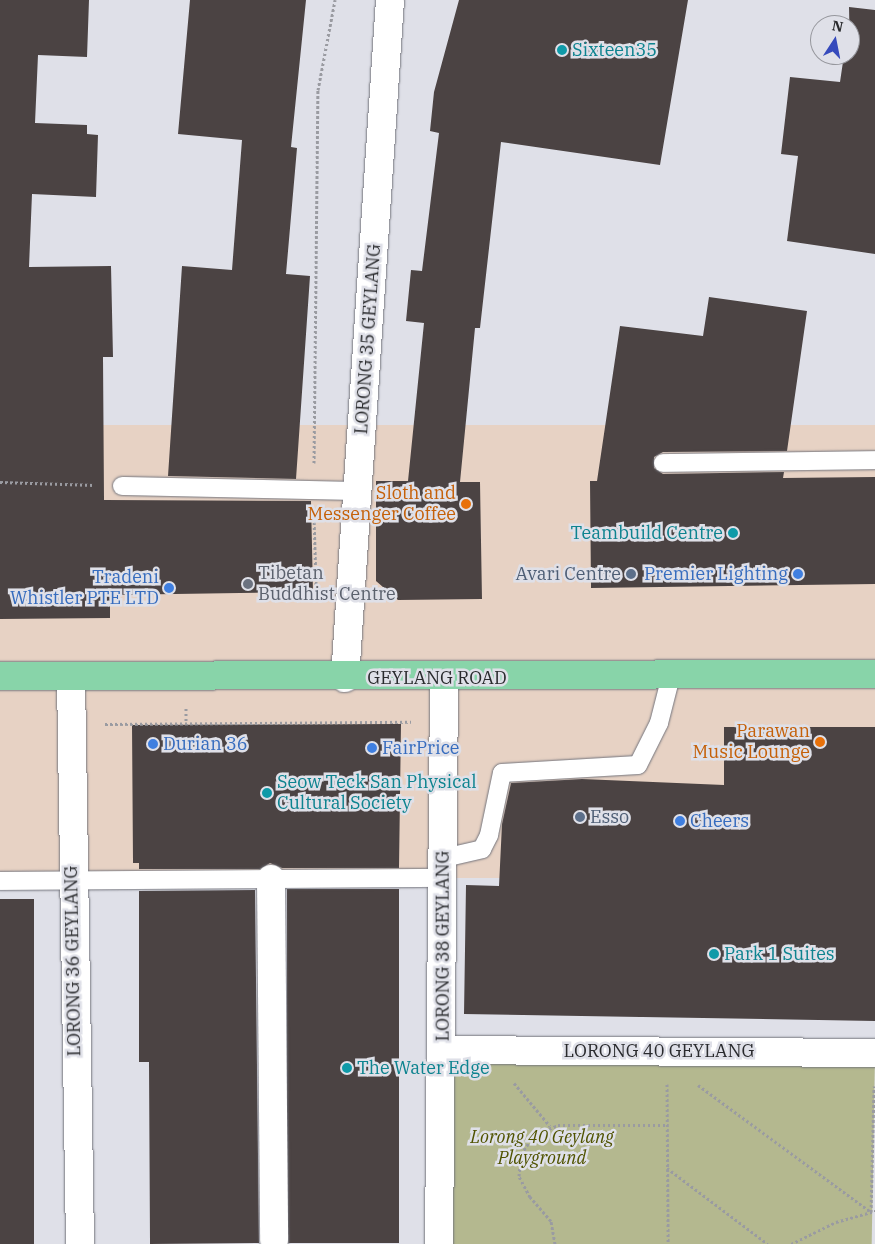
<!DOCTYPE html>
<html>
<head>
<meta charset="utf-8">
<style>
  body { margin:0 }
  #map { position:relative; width:875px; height:1244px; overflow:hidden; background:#dfe0e8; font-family:"IBM Plex Serif",serif }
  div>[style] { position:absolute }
  .commercial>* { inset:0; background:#e7d2c4; transform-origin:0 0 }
  .green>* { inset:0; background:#b4b88f; transform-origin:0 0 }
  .building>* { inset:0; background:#4b4343; transform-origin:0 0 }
  .path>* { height:3px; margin-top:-1.5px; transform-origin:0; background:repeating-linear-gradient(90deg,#9a9ba1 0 2.5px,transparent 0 5px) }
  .roads { filter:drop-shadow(0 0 1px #73747c) drop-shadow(0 0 1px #73747c) }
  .lane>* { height:18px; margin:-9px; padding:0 9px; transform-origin:9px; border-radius:9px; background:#fff }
  .street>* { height:28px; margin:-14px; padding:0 14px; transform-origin:14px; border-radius:14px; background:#fff }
  .primary>* { height:28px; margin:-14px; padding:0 14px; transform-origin:14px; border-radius:14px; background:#88d4a9 }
  .dots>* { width:14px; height:14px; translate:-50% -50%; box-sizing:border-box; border:2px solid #dfe0e8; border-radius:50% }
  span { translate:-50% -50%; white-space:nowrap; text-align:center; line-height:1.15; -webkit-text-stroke:5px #dfe0e8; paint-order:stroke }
  .culture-label { font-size:18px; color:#0d838f }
  .left { translate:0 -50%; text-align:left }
  .right { translate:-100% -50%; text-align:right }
  .street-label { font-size:18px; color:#292a2d }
  .food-label { font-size:18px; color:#c56008 }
  .worship-label { font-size:18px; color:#5b616d }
  .service-label { font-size:18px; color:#4e5e75 }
  .shop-label { font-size:18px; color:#366cbe }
  .park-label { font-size:18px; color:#505300; font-style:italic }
  .north { position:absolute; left:810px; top:15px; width:50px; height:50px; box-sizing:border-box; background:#dfe0e8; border:1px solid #96979d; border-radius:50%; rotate:11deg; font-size:14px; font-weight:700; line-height:20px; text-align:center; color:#292a2d }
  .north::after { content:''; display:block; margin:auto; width:18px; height:22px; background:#364abc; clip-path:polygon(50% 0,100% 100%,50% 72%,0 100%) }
</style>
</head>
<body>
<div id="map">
  <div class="commercial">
    <i style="left:0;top:425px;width:875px;height:453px"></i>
  </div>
  <div class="green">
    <i style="left:443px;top:1050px;width:432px;height:194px;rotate:1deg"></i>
  </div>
  <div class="building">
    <i style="clip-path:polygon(0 0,89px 0,87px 57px,38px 55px,35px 123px,87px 125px,87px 134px,98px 135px,96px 197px,32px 194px,29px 267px,111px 266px,113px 357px,103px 357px,104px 500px,311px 501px,313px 592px,110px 595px,110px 618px,0 619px)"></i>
    <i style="clip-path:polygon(190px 0,306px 0,291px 147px,297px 148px,286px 274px,310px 276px,296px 479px,168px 476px,182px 266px,232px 270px,242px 140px,178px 134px)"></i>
    <i style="clip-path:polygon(459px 0,688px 0,660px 165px,501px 142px,480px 328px,475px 328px,460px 482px,480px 482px,482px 599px,398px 600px,376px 581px,376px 481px,408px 481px,424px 323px,406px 321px,411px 270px,422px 271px,439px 133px,430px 131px,434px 92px)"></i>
    <i style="clip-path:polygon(849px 7px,875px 10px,875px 254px,787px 241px,798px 156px,781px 154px,790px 77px,840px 82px,844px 55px,850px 55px)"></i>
    <i style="clip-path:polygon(709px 297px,807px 311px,787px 451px,663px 452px,654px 457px,654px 468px,663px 474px,784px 472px,783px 478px,875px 477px,875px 584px,591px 588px,590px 481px,597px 481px,620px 326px,703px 336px)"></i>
    <i style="clip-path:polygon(401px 724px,399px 868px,282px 868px,270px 863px,260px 869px,139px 869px,139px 863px,133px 863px,132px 725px)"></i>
    <i style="clip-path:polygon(724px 727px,875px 727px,875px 1021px,464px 1014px,466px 885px,499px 886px,502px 824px,511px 783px,582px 779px,724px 785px)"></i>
    <i style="left:399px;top:889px;width:354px;height:112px;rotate:90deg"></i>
    <i style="clip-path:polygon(255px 890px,259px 1243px,150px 1244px,149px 1062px,139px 1062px,139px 891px)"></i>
    <i style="left:0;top:899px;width:34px;height:345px"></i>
  </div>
  <div class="path">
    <i style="left:314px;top:463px;width:373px;rotate:-89.4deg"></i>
    <i style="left:318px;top:90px;width:92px;rotate:-79.3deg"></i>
    <i style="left:0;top:482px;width:94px;rotate:1.8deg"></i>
    <i style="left:314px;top:517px;width:68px;rotate:88.3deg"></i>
    <i style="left:186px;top:708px;width:14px;rotate:90deg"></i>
    <i style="left:105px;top:724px;width:306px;rotate:-0.4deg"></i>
    <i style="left:514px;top:1083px;width:56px;rotate:50.1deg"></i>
    <i style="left:667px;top:1084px;width:160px;rotate:89.6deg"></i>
    <i style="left:698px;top:1085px;width:215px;rotate:36.3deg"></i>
    <i style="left:667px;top:1168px;width:126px;rotate:37deg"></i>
    <i style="left:871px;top:1212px;width:126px;rotate:-88.6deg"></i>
    <i style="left:555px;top:1244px;width:23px;rotate:-100deg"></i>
    <i style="left:551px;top:1221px;width:32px;rotate:-131deg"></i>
    <i style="left:530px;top:1197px;width:24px;rotate:-118deg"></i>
    <i style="left:519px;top:1176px;width:22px;rotate:-85deg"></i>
    <i style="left:521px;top:1154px;width:24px;rotate:-55deg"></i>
    <i style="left:535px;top:1134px;width:25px;rotate:-21deg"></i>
    <i style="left:558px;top:1125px;width:109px"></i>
    <i style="left:791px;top:1244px;width:50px;rotate:-26.1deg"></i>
    <i style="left:836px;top:1222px;width:41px;rotate:-15.8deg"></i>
  </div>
  <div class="roads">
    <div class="lane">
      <i style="left:663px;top:463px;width:212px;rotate:-0.8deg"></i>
      <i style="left:122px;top:486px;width:236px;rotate:1.2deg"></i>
      <i style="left:444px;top:858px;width:39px;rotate:-13deg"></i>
      <i style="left:482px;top:849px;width:16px;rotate:-63deg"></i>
      <i style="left:489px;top:835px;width:63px;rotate:-78.2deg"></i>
      <i style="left:502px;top:773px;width:136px;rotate:-3.4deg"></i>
      <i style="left:638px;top:765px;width:47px;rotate:-63.4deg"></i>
      <i style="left:659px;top:723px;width:49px;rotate:-75.7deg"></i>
      <i style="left:0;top:881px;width:444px;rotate:-0.4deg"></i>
    </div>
    <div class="street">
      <i style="left:71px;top:677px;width:567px;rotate:89.09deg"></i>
      <i style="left:345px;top:678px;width:679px;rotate:-86.2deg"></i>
      <i style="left:271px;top:879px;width:361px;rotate:89.5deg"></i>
      <i style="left:443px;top:1050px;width:432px;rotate:0.4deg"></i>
      <i style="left:439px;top:1244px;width:566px;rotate:-89.49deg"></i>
    </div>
    <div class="primary">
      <i style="left:0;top:676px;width:875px;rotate:-0.13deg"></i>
    </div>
  </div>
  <div class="dots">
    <i style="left:562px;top:50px;background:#0f9aa8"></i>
    <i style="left:466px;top:504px;background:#e8710a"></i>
    <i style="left:733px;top:533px;background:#0f9aa8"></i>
    <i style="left:631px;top:574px;background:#5c6f8a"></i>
    <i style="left:798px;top:574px;background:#3f7fe0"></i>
    <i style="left:248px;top:584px;background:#6b7280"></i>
    <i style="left:169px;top:588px;background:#3f7fe0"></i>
    <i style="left:820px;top:742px;background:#e8710a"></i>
    <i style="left:153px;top:744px;background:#3f7fe0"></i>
    <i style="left:372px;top:748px;background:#3f7fe0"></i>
    <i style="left:267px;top:793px;background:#0f9aa8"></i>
    <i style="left:580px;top:817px;background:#5c6f8a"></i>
    <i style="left:680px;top:821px;background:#3f7fe0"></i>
    <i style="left:714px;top:954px;background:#0f9aa8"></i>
    <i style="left:347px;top:1068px;background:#0f9aa8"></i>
  </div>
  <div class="culture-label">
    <span class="left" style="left:572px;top:50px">Sixteen35</span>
    <span class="right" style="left:723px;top:533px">Teambuild Centre</span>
    <span class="left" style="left:277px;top:793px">Seow Teck San Physical<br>Cultural Society</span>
    <span class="left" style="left:724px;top:954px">Park 1 Suites</span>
    <span class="left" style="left:357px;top:1068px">The Water Edge</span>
  </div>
  <div class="street-label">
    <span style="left:368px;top:339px;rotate:-86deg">LORONG 35 GEYLANG</span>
    <span style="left:437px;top:678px">GEYLANG ROAD</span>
    <span style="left:443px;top:946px;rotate:-90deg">LORONG 38 GEYLANG</span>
    <span style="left:73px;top:961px;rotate:-91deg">LORONG 36 GEYLANG</span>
    <span style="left:659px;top:1051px">LORONG 40 GEYLANG</span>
  </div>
  <div class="food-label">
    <span class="right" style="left:456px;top:504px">Sloth and<br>Messenger Coffee</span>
    <span class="right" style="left:810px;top:742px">Parawan<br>Music Lounge</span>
  </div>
  <div class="worship-label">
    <span class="left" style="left:258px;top:584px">Tibetan<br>Buddhist Centre</span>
  </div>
  <div class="service-label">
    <span class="right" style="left:621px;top:574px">Avari Centre</span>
    <span class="left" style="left:590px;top:817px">Esso</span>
  </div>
  <div class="shop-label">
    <span class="right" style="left:788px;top:574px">Premier Lighting</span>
    <span class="right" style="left:159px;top:588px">Tradeni<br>Whistler PTE LTD</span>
    <span class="left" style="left:163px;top:744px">Durian 36</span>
    <span class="left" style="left:382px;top:748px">FairPrice</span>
    <span class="left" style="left:690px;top:821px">Cheers</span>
  </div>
  <div class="park-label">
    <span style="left:542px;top:1148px">Lorong 40 Geylang<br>Playground</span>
  </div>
  <div class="north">N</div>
</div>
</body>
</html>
